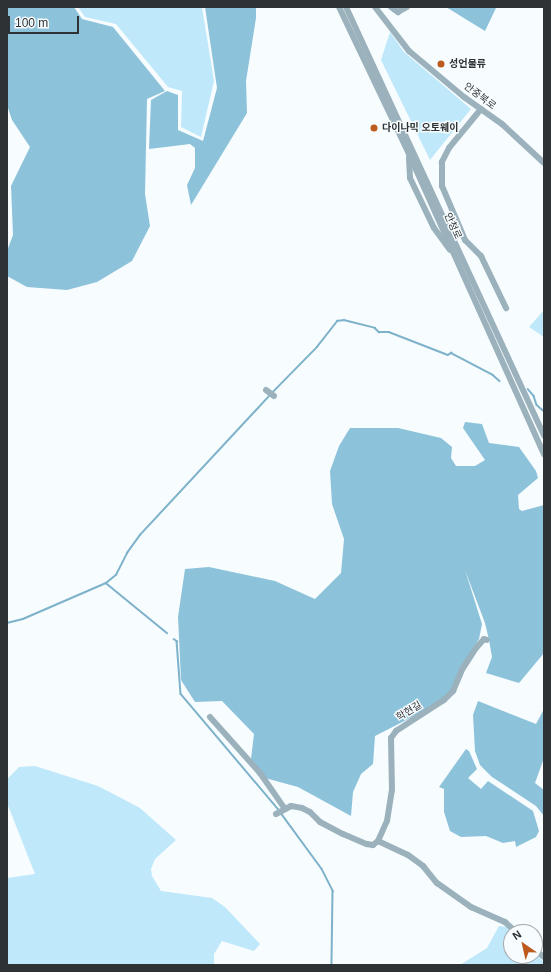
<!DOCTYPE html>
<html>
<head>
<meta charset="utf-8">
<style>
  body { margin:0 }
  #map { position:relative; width:551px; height:972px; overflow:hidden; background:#f7fcfe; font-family:Arial,"Noto Sans KR",sans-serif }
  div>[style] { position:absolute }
  .green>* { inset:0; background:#bfe8fb }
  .forest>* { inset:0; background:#8dc2db }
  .stream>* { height:1.5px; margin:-0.75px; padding:0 0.75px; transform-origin:0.75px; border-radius:0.75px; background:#7db2ca }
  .minor>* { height:6px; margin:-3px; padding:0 3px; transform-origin:3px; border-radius:3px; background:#9bb2bd }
  .dots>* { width:11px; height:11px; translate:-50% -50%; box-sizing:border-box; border:2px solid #f7fcfe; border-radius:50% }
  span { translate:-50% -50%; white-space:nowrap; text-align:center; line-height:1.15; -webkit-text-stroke:3px #f7fcfe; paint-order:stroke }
  .poi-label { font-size:10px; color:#2e3235; font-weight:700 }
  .left { translate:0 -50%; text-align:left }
  .street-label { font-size:10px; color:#2e3235 }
  .frame { position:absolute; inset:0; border:8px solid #2e3235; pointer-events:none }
  .north { position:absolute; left:503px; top:924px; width:40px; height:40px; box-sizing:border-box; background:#f7fcfe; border:1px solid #a7abae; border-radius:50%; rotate:326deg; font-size:11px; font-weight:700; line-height:16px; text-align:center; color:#2e3235 }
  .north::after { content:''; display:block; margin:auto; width:14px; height:18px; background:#bc5b1d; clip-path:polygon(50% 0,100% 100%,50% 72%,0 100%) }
  .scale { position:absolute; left:8px; top:16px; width:71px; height:18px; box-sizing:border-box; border:2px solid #2e3235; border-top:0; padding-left:5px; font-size:12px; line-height:14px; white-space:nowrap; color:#2e3235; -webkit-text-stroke:3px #f7fcfe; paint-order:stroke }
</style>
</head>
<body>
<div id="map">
  <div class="green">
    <i style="clip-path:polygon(78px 7px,202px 7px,214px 81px,201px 137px,181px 127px,182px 91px,168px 87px,116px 24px,85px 17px)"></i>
    <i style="clip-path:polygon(390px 32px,404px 52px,471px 109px,430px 160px,381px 60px)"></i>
    <i style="clip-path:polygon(544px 310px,544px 337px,529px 327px)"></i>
    <i style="clip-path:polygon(35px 766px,98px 786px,140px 808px,176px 840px,155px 859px,151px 869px,152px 876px,161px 891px,212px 898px,225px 907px,260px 944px,254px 951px,222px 941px,214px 954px,214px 965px,7px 965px,7px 878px,35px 874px,7px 803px,7px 779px,19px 767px)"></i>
    <i style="clip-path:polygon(499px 926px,507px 927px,511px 932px,511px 956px,535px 954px,544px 962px,544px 965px,460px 965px,487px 948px)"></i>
  </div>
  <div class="forest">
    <i style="clip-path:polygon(7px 7px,74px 7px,82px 19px,113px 27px,165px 91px,147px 99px,145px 194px,150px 226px,132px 261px,97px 282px,67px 290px,27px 287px,7px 276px,7px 251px,13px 235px,11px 186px,30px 147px,12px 120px,7px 105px)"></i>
    <i style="clip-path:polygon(205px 7px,256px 7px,256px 18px,246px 81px,247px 113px,191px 205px,187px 185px,195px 168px,195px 148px,190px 144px,149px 149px,151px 100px,167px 91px,178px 95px,178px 130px,203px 141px,217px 88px)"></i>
    <i style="clip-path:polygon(446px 7px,496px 7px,496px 8px,485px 31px)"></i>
    <i style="clip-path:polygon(465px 422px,482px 424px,489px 443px,519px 447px,536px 471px,538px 478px,518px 495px,519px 509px,522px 511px,544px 505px,544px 653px,519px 683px,486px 673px,492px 657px,489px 640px,485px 623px,465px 570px,482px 624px,479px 639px,462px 666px,451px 690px,443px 698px,422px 712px,375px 736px,373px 764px,361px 774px,353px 792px,351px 816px,298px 787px,265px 778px,251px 759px,254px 734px,222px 701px,195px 702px,181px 680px,178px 617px,185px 569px,209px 567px,275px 581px,315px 599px,341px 573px,344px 539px,332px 504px,330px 471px,339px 446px,350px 428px,398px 428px,441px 438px,452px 447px,451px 458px,456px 466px,475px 466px,485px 460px,463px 428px)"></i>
    <i style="clip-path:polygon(478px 701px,536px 724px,544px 709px,544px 758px,535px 783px,544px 790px,544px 816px,536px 806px,492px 777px,480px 765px,475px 751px,473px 715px)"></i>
    <i style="clip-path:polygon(466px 749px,469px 751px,477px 769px,468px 778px,481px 789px,488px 781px,533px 811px,539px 831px,536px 837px,516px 847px,515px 841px,503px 843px,486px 836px,461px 837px,450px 831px,444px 812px,444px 789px,439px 787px)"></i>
  </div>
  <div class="stream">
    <i style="left:528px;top:389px;width:9px;rotate:49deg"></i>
    <i style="left:534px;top:396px;width:9px;rotate:72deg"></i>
    <i style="left:537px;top:405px;width:9px;rotate:41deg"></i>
    <i style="left:272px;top:393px;width:64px;rotate:-45.6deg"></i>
    <i style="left:317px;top:347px;width:33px;rotate:-52deg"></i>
    <i style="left:337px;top:321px;width:7px;rotate:-8deg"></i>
    <i style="left:344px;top:320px;width:32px;rotate:14deg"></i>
    <i style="left:375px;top:328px;width:6px;rotate:45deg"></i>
    <i style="left:379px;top:332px;width:10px"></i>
    <i style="left:389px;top:332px;width:63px;rotate:21.3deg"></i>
    <i style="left:448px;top:355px;width:4px;rotate:-34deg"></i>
    <i style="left:451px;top:353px;width:47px;rotate:27.6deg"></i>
    <i style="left:493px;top:375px;width:9px;rotate:41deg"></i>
    <i style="left:106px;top:583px;width:13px;rotate:-39deg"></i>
    <i style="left:116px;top:575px;width:25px;rotate:-63deg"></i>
    <i style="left:127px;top:553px;width:22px;rotate:-54deg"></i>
    <i style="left:140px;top:535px;width:191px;rotate:-47.1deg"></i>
    <i style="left:7px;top:623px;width:16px;rotate:-14deg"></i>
    <i style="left:23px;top:619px;width:90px;rotate:-23.4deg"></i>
    <i style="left:106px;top:583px;width:79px;rotate:39.3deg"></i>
    <i style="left:174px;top:639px;width:4px;rotate:34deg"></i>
    <i style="left:177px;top:641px;width:53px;rotate:85.7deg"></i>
    <i style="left:181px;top:694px;width:152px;rotate:49.8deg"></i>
    <i style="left:281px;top:813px;width:69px;rotate:53.8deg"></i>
    <i style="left:322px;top:869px;width:25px;rotate:63deg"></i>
    <i style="left:333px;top:891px;width:74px;rotate:90.8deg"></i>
  </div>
  <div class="minor">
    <i style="left:339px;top:7px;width:163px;rotate:64.5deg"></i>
    <i style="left:409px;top:154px;width:329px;rotate:65.8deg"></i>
    <i style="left:346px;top:7px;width:472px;rotate:65.2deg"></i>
    <i style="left:375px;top:7px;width:56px;rotate:52.3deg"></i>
    <i style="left:409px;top:51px;width:72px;rotate:39.9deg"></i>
    <i style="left:464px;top:97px;width:47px;rotate:35.4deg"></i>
    <i style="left:502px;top:124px;width:57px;rotate:42.9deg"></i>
    <i style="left:391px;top:7px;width:9px;rotate:36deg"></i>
    <i style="left:398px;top:12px;width:10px;rotate:-29deg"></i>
    <i style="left:481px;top:109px;width:50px;rotate:129.4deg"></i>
    <i style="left:449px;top:148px;width:16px;rotate:117deg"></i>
    <i style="left:442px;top:162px;width:24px;rotate:90deg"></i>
    <i style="left:442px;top:186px;width:59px;rotate:66.9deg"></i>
    <i style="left:465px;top:240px;width:23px;rotate:45deg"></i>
    <i style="left:481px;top:256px;width:58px;rotate:64.3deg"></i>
    <i style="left:409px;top:158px;width:20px;rotate:87deg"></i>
    <i style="left:410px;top:178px;width:55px;rotate:64.4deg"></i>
    <i style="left:434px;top:228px;width:27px;rotate:54deg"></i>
    <i style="left:266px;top:390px;width:10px;rotate:37deg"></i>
    <i style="left:210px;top:717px;width:75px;rotate:48.2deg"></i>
    <i style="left:260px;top:773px;width:44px;rotate:55.2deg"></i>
    <i style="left:276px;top:814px;width:17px;rotate:-28deg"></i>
    <i style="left:291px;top:806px;width:11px;rotate:10deg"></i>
    <i style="left:302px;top:808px;width:9px;rotate:27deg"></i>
    <i style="left:310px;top:812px;width:14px;rotate:45deg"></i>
    <i style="left:320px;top:822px;width:26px;rotate:28deg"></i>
    <i style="left:343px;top:834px;width:26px;rotate:23deg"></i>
    <i style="left:367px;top:844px;width:6px;rotate:9deg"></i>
    <i style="left:373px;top:845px;width:6px;rotate:-39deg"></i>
    <i style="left:378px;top:841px;width:33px;rotate:25deg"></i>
    <i style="left:408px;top:855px;width:19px;rotate:36deg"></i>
    <i style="left:423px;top:866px;width:22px;rotate:51deg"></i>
    <i style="left:437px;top:883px;width:42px;rotate:35.2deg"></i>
    <i style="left:471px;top:907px;width:37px;rotate:24deg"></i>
    <i style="left:505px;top:922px;width:15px;rotate:42deg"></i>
    <i style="left:378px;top:841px;width:22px;rotate:-66deg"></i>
    <i style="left:387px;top:821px;width:31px;rotate:-81deg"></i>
    <i style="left:392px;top:790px;width:52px;rotate:-91.1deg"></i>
    <i style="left:391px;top:738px;width:9px;rotate:-54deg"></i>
    <i style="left:396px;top:731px;width:57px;rotate:-32.9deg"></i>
    <i style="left:444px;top:700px;width:13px;rotate:-45deg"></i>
    <i style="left:453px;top:691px;width:25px;rotate:-67deg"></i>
    <i style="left:463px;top:668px;width:24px;rotate:-57deg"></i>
    <i style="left:476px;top:648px;width:12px;rotate:-48deg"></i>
    <i style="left:484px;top:639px;width:3px;rotate:18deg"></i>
    <i style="left:535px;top:950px;width:11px;rotate:38deg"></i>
  </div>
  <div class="dots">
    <i style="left:441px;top:64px;background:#bc5b1d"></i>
    <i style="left:374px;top:128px;background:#bc5b1d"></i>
  </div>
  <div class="poi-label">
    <span class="left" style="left:449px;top:64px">성언물류</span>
    <span class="left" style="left:382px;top:128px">다이나믹 오토웨이</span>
  </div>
  <div class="street-label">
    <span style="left:480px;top:96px;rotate:37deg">안중북로</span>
    <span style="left:453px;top:226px;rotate:65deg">안청로</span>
    <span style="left:409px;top:711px;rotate:-31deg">학현길</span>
  </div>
  <div class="frame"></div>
  <div class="north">N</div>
  <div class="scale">100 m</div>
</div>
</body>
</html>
